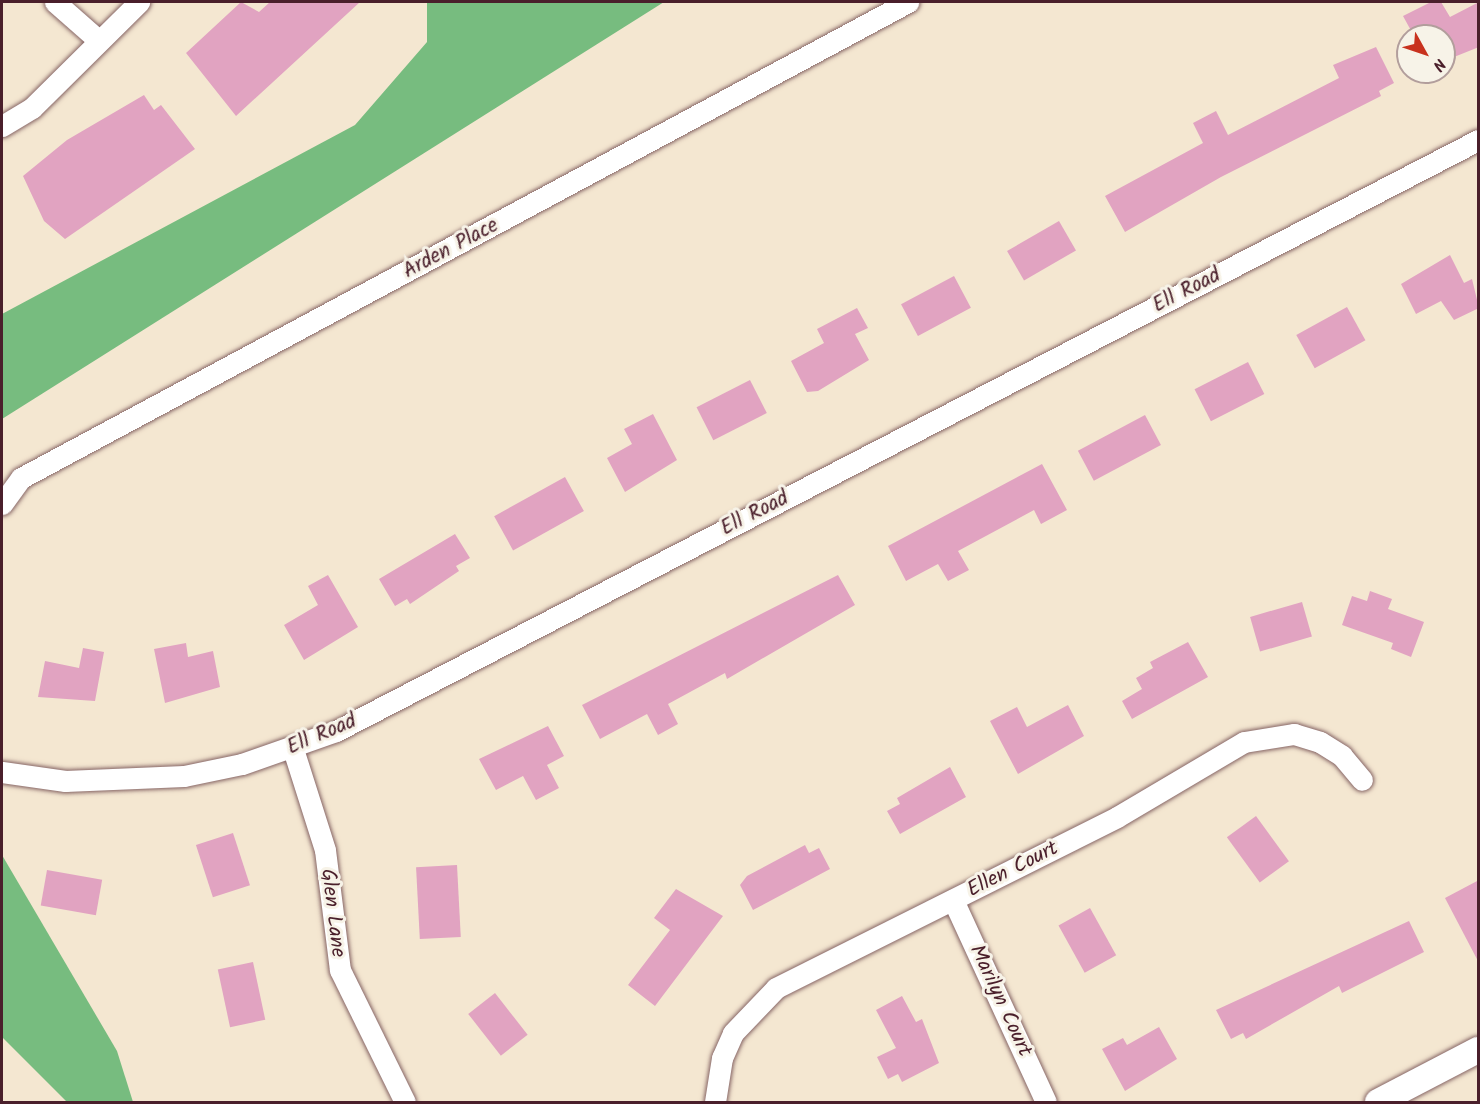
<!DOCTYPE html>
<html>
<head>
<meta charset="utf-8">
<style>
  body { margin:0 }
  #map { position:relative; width:1480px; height:1104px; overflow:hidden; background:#f4e7d1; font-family:Kalam,sans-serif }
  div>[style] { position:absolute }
  .forest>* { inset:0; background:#77bc7f }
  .building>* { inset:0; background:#e1a3c1; transform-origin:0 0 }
  .roads { filter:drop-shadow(0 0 2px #866565) drop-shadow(0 0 2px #866565) }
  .minor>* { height:21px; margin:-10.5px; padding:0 10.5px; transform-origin:10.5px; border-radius:10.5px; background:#fff }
  .tertiary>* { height:26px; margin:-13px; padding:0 13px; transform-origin:13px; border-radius:13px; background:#fff }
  span { translate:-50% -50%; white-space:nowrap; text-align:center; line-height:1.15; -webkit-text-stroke:6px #f7f3e8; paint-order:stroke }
  .street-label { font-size:21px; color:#4a1f2b }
  .frame { position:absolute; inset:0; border:3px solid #4a1f2b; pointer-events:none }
  .north { position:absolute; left:1396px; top:24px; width:60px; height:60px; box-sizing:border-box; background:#f7f3e8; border:2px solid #b29e9c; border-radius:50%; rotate:130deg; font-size:16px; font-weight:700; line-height:24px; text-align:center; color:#4a1f2b }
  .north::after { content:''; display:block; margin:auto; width:21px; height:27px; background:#c8321e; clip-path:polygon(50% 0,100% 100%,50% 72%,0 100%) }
</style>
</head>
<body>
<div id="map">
  <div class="forest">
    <i style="clip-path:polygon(427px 2px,664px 2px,2px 419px,2px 314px,355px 125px,427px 42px)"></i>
    <i style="clip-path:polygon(2px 855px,117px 1051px,133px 1102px,67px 1102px,2px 1037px)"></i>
  </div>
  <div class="building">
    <i style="clip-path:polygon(241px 2px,259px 12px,270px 2px,360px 2px,236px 116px,186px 53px)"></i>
    <i style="clip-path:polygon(1431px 2px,1441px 2px,1450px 17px,1479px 2px,1479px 47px,1444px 61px,1444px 36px,1414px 36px,1403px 16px)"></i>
    <i style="clip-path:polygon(1376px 47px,1394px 83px,1379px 91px,1381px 96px,1221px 177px,1125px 232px,1105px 196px,1203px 143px,1193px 123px,1216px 111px,1228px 135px,1339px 78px,1333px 65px)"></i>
    <i style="clip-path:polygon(144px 95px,154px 110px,161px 105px,195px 149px,65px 239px,44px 221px,23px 176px,67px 140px)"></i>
    <i style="left:1059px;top:221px;width:34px;height:60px;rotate:60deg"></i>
    <i style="clip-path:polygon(1450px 255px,1464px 283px,1472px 279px,1479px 308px,1454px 320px,1441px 301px,1416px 314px,1401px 284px)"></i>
    <i style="left:954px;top:276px;width:36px;height:60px;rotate:62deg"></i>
    <i style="left:1347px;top:307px;width:38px;height:58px;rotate:61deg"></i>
    <i style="clip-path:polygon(857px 308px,868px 328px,855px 334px,869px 360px,818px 391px,807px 392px,791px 361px,824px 343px,817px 329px)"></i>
    <i style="left:1248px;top:362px;width:36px;height:60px;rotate:63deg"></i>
    <i style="left:750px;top:380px;width:37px;height:60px;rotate:63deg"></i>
    <i style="clip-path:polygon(653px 414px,677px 460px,625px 492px,607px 458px,632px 444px,624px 429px)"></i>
    <i style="left:1145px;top:415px;width:34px;height:76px;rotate:62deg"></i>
    <i style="clip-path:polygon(1042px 464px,1067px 510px,1041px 524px,1034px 510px,958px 551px,969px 570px,948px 581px,938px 564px,906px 581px,888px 546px)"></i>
    <i style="left:565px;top:477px;width:39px;height:81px;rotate:61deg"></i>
    <i style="clip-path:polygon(455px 534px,470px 558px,456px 566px,459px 571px,410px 604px,407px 599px,395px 606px,379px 579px)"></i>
    <i style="clip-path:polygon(328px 575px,358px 627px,304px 660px,284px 625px,318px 605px,308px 586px)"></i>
    <i style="clip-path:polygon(838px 575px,855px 605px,727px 679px,725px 673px,668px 704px,678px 724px,658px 735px,647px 714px,600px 739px,582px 705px)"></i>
    <i style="clip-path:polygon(1370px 591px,1392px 599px,1388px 609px,1424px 622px,1411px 657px,1391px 649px,1393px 643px,1342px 625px,1352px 596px,1367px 601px)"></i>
    <i style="left:1302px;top:602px;width:36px;height:54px;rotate:74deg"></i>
    <i style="clip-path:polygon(1188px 642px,1208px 677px,1132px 719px,1122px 701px,1142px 689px,1136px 678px,1153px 668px,1150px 662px)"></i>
    <i style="clip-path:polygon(186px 643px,188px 657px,213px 651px,220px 687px,165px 703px,154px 649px)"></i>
    <i style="clip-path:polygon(83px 648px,104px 652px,95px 701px,38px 697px,45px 661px,79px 668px)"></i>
    <i style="clip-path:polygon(1068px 705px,1084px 736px,1018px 774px,990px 721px,1017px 707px,1027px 727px)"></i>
    <i style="clip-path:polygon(548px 726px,564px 756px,547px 765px,559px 788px,536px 800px,523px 776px,496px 790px,479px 759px)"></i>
    <i style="clip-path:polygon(950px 767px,966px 797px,900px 834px,887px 811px,900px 804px,897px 798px)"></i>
    <i style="left:1256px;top:816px;width:56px;height:36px;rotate:54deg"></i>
    <i style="left:233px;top:833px;width:55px;height:39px;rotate:72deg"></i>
    <i style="clip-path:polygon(805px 845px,809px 853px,819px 848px,830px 869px,753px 910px,740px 885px,747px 876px)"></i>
    <i style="left:457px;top:865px;width:72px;height:41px;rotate:87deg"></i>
    <i style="left:47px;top:870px;width:56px;height:36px;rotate:10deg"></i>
    <i style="clip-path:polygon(1479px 880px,1479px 963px,1445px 898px)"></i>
    <i style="clip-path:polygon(676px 889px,723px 916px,655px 1006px,628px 985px,670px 930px,654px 918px)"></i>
    <i style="left:1090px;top:908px;width:54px;height:36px;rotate:61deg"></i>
    <i style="clip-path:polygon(1409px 921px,1424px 952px,1342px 993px,1339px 986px,1246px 1039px,1243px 1033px,1231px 1039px,1216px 1010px)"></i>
    <i style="left:253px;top:962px;width:59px;height:36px;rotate:78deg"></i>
    <i style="left:495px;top:993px;width:53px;height:34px;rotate:52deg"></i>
    <i style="clip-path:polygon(902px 996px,916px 1022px,922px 1019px,939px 1063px,902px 1082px,898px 1074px,888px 1079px,877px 1057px,896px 1048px,876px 1010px)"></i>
    <i style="clip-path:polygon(1159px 1027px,1177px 1059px,1125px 1091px,1102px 1049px,1123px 1038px,1127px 1045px)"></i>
  </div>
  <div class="roads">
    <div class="minor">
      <i style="left:55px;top:2px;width:56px;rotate:41.4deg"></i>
      <i style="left:2px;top:126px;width:35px;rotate:-31deg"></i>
      <i style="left:32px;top:108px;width:151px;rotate:-44.7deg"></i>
      <i style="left:2px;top:504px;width:32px;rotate:-54deg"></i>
      <i style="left:21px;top:478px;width:1007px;rotate:-28.22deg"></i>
      <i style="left:293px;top:749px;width:106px;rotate:72.4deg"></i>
      <i style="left:325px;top:850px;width:121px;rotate:82.9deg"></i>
      <i style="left:340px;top:970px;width:147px;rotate:63.8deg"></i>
      <i style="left:2px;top:772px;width:64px;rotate:8.1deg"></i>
      <i style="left:65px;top:781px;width:119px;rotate:-2.4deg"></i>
      <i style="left:184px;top:776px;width:59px;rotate:-11.7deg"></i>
      <i style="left:242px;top:764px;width:100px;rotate:-19.3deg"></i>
      <i style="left:336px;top:731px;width:1286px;rotate:-27.36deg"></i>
      <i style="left:953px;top:900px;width:222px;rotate:65.3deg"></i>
      <i style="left:715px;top:1102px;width:45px;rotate:-81deg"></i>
      <i style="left:722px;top:1058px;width:27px;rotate:-66deg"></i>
      <i style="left:733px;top:1033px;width:62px;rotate:-46.3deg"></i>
      <i style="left:776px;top:988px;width:381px;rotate:-26.6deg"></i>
      <i style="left:1117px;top:817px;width:147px;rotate:-30.6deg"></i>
      <i style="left:1244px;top:742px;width:51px;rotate:-9.1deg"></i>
      <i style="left:1294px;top:734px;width:27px;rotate:17deg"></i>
      <i style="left:1320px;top:742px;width:26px;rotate:32deg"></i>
      <i style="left:1342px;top:756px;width:31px;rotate:50deg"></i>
    </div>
    <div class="tertiary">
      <i style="left:1378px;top:1102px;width:113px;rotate:-27.5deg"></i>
    </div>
  </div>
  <div class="street-label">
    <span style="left:451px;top:249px;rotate:-28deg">Arden Place</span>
    <span style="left:1187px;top:291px;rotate:-27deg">Ell Road</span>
    <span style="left:755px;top:514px;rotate:-27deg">Ell Road</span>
    <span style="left:322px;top:735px;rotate:-23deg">Ell Road</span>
    <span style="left:1013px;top:870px;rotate:-27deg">Ellen Court</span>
    <span style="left:332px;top:913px;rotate:83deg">Glen Lane</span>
    <span style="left:1000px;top:1001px;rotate:65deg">Marilyn Court</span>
  </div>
  <div class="frame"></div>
  <div class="north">N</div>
</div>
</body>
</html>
